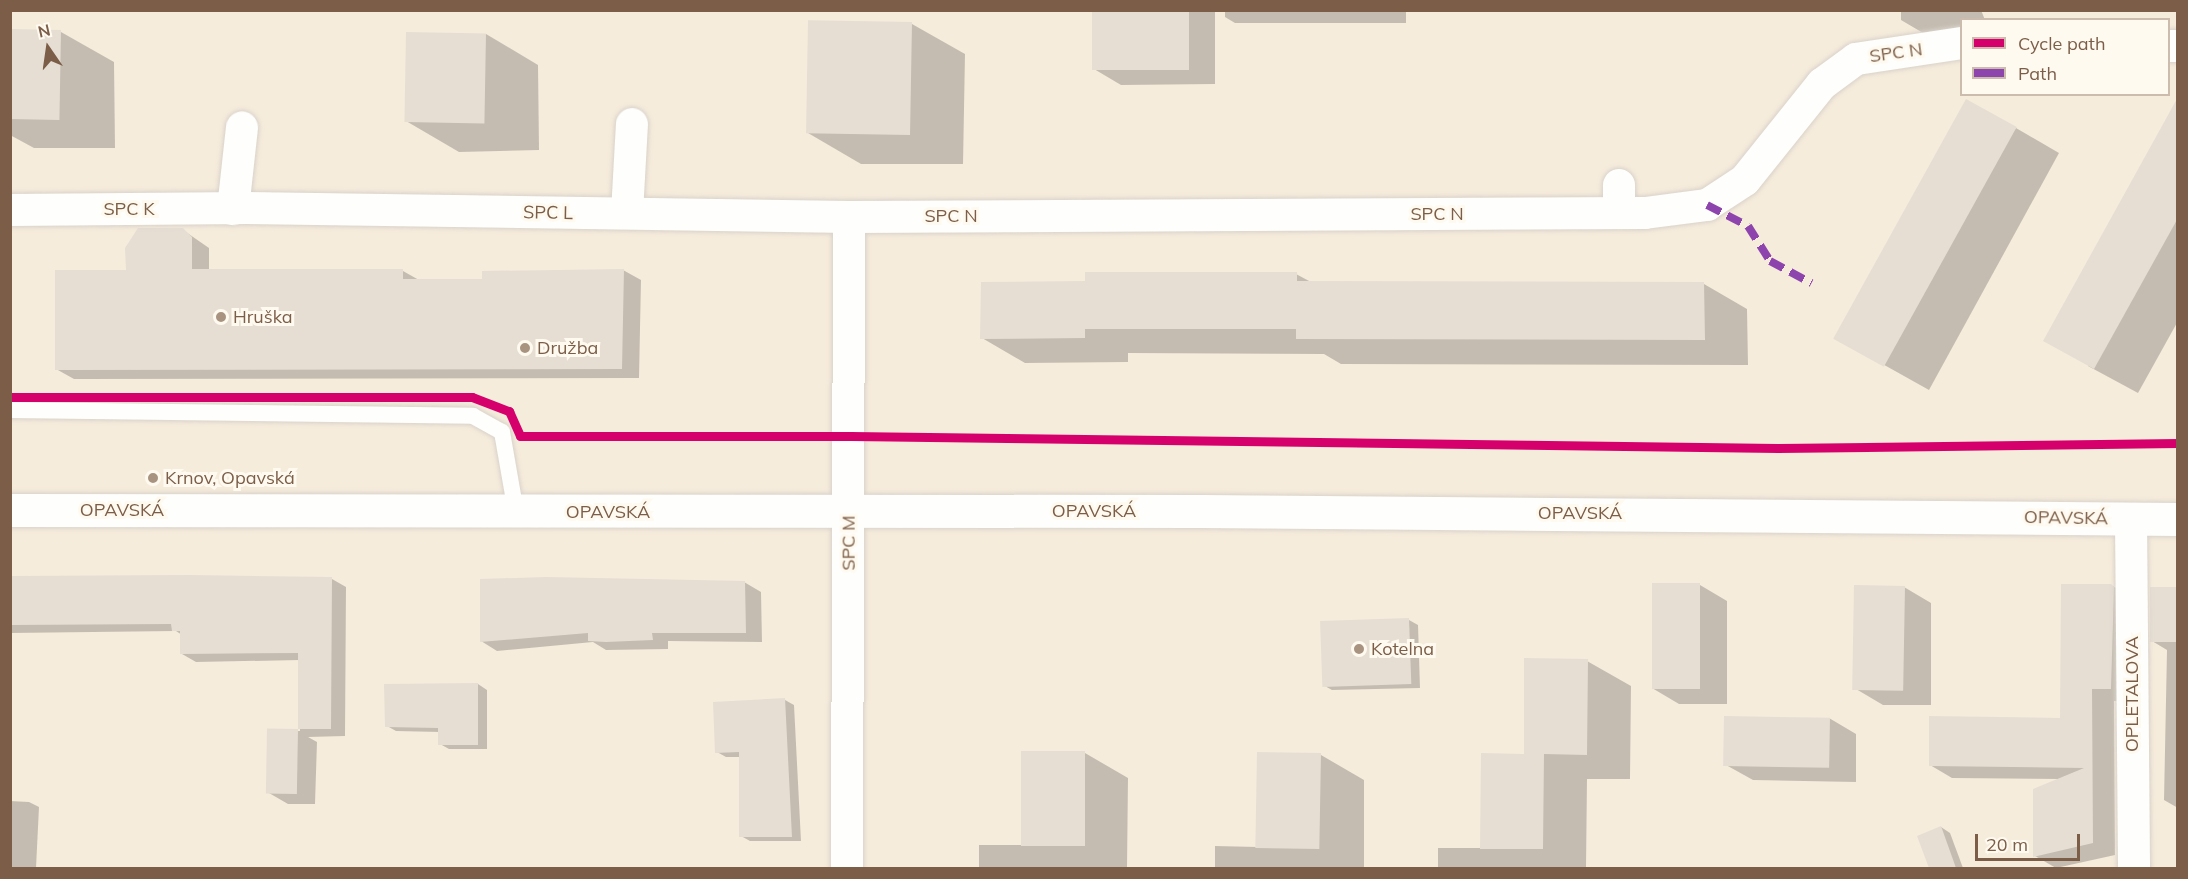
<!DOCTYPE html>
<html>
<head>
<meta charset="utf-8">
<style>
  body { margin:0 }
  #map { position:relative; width:2188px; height:879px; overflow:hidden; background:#f9f5ec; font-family:Mulish,sans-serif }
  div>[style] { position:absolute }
  .residential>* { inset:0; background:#f6ecdc }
  .shadow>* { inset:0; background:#0003 }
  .building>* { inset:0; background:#e6ded3; transform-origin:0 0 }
  .roads { filter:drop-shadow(0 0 2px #d9d2ca) drop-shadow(0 0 2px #d9d2ca) }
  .lane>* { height:16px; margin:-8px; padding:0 8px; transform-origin:8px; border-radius:8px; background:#fefefc }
  .street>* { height:32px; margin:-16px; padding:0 16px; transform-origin:16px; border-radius:16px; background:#fefefc }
  .secondary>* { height:33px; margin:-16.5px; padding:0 16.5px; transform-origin:16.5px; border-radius:16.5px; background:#fefefc }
  .quiet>* { height:8px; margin-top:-4px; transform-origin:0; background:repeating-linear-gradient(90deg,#8e44ad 0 15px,transparent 0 23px) }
  .cycleway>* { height:9px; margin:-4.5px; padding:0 4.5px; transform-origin:4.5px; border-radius:4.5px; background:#d6006c }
  .dots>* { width:16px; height:16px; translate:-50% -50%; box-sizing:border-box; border:3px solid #fffaf0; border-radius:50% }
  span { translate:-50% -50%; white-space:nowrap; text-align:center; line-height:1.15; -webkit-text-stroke:6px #fffaf0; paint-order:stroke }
  .street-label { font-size:18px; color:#7c5e48 }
  .poi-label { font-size:18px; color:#7c5e48 }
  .left { translate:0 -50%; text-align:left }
  .frame { position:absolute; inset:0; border:12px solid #7c5e48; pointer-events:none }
  .legend { position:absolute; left:1960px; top:18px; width:210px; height:78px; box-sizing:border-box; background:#fffaf0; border:2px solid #cbbcad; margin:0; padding:8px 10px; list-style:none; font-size:18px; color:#7c5e48 }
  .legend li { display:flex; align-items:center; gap:12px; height:30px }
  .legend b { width:30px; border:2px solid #cbbcad }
  .north { position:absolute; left:18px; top:18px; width:60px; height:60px; -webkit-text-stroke:4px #fffaf0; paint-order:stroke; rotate:347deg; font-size:16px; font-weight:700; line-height:24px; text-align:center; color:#7c5e48 }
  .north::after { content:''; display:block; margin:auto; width:21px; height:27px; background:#7c5e48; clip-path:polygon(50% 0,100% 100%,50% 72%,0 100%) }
  .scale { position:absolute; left:1975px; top:834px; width:105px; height:27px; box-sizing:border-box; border:3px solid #7c5e48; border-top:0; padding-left:8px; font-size:18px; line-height:21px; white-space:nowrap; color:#7c5e48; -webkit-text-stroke:4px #fffaf0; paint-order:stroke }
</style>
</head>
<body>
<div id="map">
  <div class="residential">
    <i style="clip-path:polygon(evenodd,11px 11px,2177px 11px,2177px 868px,11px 868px,11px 11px,1962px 20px,2168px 20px,2168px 94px,1962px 94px,1962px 20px)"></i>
  </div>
  <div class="shadow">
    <i style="clip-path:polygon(1094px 10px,1215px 10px,1215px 84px,1121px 85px,1094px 69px)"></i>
    <i style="clip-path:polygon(1225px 10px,1406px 10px,1406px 23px,1235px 23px,1225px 17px)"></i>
    <i style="clip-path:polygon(1901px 10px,1981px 10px,1985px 20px,1962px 20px,1962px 38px,1935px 40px,1901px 20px)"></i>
    <i style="clip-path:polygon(809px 24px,912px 24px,965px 54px,963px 164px,861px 164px,808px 133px)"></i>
    <i style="clip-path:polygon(10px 31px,61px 32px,114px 62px,115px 148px,34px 148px,10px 135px)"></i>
    <i style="clip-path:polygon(486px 34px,538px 65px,539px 150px,459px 152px,406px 121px)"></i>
    <i style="clip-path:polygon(2178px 105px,2178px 321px,2138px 393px,2088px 366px)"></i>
    <i style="clip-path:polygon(2016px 128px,2059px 153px,1929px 390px,1836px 338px)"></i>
    <i style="clip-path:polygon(183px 230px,209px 248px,209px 271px,403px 271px,419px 280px,483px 280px,623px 270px,641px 280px,639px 378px,74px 379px,56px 369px,128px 271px)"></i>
    <i style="clip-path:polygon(1296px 274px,1311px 282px,1704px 284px,1747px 309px,1748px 365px,1341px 364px,1324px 354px,1128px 353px,1128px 362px,1025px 363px,982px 338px,1087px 282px)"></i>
    <i style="clip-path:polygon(10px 578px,332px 579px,346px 587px,345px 736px,308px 737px,317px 742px,315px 804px,288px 804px,269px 793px,269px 732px,300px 731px,300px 660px,196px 662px,182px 654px,182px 635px,176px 631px,10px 633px)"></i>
    <i style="clip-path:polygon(744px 582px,761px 592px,762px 642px,668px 641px,668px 649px,606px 650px,593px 642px,497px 651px,481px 641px)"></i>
    <i style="clip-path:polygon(1700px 585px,1727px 601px,1727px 704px,1679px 704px,1652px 688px,1654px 586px)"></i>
    <i style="clip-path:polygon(2111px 585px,2132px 598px,2132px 701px,2114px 701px,2115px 855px,2056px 868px,2035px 856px,2061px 779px,1952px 778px,1930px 765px,2061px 719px)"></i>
    <i style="clip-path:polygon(1904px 587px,1931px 603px,1931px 705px,1883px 705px,1856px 689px)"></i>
    <i style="clip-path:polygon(2178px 589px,2178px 808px,2164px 800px,2167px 650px,2152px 641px)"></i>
    <i style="clip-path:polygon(1409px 620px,1418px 625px,1420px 688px,1332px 690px,1323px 685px)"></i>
    <i style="clip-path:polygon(1587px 661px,1631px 686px,1630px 779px,1587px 779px,1586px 868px,1438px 868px,1438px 848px,1482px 848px,1525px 755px)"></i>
    <i style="clip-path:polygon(478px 684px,487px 690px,487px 749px,449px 749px,440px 744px,440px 732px,396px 731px,387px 726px,386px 685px)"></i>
    <i style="clip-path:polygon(785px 700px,794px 705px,801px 841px,750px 841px,741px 836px,741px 757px,726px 757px,717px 752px)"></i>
    <i style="clip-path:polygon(1829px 718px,1856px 734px,1856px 782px,1753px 780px,1726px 765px)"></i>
    <i style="clip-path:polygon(1085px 753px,1128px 778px,1127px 868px,979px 868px,979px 845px,1022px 845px)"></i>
    <i style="clip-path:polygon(1321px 755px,1364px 780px,1364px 868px,1215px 868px,1215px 846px,1258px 847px)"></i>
    <i style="clip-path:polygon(10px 801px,29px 802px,39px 807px,36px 868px,10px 868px)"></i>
    <i style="clip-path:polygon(1941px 827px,1950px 833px,1963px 868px,1931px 868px,1919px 836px)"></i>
  </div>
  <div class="building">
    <i style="left:1092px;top:10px;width:97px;height:60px"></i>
    <i style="left:912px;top:22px;width:113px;height:104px;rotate:91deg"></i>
    <i style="left:10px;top:29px;width:51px;height:90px;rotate:1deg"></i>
    <i style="left:406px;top:32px;width:80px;height:90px;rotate:1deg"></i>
    <i style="clip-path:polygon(2178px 97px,2178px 218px,2094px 369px,2043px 341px)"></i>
    <i style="left:1966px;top:99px;width:58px;height:274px;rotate:29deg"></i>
    <i style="clip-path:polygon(138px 228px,183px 228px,192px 237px,192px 269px,403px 269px,403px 279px,482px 279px,482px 271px,624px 269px,622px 369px,55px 370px,55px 270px,126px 270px,125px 248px)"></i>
    <i style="clip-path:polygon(1085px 272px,1297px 272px,1297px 281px,1704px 282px,1705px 340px,1296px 339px,1296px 329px,1085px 329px,1085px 338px,980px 339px,981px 282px,1085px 281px)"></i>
    <i style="clip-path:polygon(189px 575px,332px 577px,331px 729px,298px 729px,298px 653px,180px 654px,180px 631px,172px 631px,171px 624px,10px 625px,10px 576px)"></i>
    <i style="clip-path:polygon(546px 577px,745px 581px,746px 633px,652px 633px,653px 640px,606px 642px,588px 641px,588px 633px,480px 642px,480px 579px)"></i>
    <i style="left:1700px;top:583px;width:106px;height:48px;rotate:90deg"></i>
    <i style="clip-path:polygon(2061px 584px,2111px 584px,2114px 587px,2111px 689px,2092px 689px,2093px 843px,2033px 857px,2033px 789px,2084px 768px,1929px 766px,1929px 716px,2060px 718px)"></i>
    <i style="left:1854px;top:585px;width:51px;height:105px;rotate:1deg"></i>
    <i style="left:2150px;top:587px;width:28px;height:55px"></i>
    <i style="left:1409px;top:618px;width:66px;height:89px;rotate:88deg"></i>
    <i style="clip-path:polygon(1524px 658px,1588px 659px,1587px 755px,1544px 754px,1543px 849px,1480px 849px,1481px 753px,1524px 754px)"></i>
    <i style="clip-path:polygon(478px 683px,478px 745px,438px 745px,438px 728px,385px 727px,384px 684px)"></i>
    <i style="clip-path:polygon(785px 698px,792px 837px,739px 837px,739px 752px,715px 753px,713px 702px)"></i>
    <i style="left:1724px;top:716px;width:106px;height:50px;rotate:1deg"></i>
    <i style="left:298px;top:729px;width:65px;height:31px;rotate:91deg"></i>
    <i style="left:1021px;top:751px;width:64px;height:95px"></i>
    <i style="left:1257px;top:752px;width:64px;height:96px;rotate:1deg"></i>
    <i style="clip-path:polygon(1941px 826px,1956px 868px,1929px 868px,1917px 836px)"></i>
  </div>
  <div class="roads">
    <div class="lane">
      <i style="left:10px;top:410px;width:463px;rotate:0.7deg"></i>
      <i style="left:473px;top:416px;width:33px;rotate:29deg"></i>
      <i style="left:502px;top:432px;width:81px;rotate:80.1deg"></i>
    </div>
    <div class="street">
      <i style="left:2168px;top:46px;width:10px"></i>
      <i style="left:1619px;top:185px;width:28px;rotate:90deg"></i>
      <i style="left:233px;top:209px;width:82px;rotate:-83.7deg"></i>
      <i style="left:10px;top:210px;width:237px;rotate:-0.5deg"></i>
      <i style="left:247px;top:208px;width:602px;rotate:0.86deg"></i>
      <i style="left:849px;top:217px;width:796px;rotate:-0.29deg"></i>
      <i style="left:1645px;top:213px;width:63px;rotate:-7.4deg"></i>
      <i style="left:1707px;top:205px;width:45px;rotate:-33.3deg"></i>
      <i style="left:1745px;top:180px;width:123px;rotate:-51.3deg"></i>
      <i style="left:1822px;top:84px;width:42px;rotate:-36.3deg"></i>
      <i style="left:1856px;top:59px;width:107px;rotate:-8.6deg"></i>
      <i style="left:627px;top:213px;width:89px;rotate:-86.8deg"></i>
      <i style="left:2131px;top:519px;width:349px;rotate:89.5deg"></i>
      <i style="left:847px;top:868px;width:651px;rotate:-89.82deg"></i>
    </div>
    <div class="secondary">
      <i style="left:10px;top:510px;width:1191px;rotate:0.05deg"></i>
      <i style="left:1201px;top:511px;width:977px;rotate:0.47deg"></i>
    </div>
  </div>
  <div class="quiet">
    <i style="left:1707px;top:205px;width:46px;rotate:27.1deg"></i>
    <i style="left:1748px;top:226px;width:41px;rotate:57.8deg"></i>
    <i style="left:1770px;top:261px;width:47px;rotate:28.2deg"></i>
  </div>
  <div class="cycleway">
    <i style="left:10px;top:397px;width:462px"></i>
    <i style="left:472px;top:397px;width:40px;rotate:21deg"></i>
    <i style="left:509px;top:411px;width:27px;rotate:66deg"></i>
    <i style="left:520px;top:436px;width:331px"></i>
    <i style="left:851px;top:436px;width:927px;rotate:0.74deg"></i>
    <i style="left:1778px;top:448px;width:400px;rotate:-0.7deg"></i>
  </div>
  <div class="dots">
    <i style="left:221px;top:317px;background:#a89381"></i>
    <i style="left:525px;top:348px;background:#a89381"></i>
    <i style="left:153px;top:478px;background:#a89381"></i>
    <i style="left:1359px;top:649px;background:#a89381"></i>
  </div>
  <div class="street-label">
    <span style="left:1896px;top:53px;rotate:-8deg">SPC N</span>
    <span style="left:129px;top:209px">SPC K</span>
    <span style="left:548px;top:213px;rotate:1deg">SPC L</span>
    <span style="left:1437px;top:214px">SPC N</span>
    <span style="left:951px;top:216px">SPC N</span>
    <span style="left:122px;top:510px">OPAVSKÁ</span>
    <span style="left:1094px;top:511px">OPAVSKÁ</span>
    <span style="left:608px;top:512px">OPAVSKÁ</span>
    <span style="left:1580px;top:513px">OPAVSKÁ</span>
    <span style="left:2066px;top:518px;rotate:1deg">OPAVSKÁ</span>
    <span style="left:849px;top:543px;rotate:-90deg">SPC M</span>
    <span style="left:2132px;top:694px;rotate:-90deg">OPLETALOVA</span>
  </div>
  <div class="poi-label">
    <span class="left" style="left:233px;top:317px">Hruška</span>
    <span class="left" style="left:537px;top:348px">Družba</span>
    <span class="left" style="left:165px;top:478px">Krnov, Opavská</span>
    <span class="left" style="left:1371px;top:649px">Kotelna</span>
  </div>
  <div class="frame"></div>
  <ul class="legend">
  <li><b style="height:8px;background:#d6006c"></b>Cycle path</li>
  <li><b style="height:8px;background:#8e44ad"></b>Path</li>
  </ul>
  <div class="north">N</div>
  <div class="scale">20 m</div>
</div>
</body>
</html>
